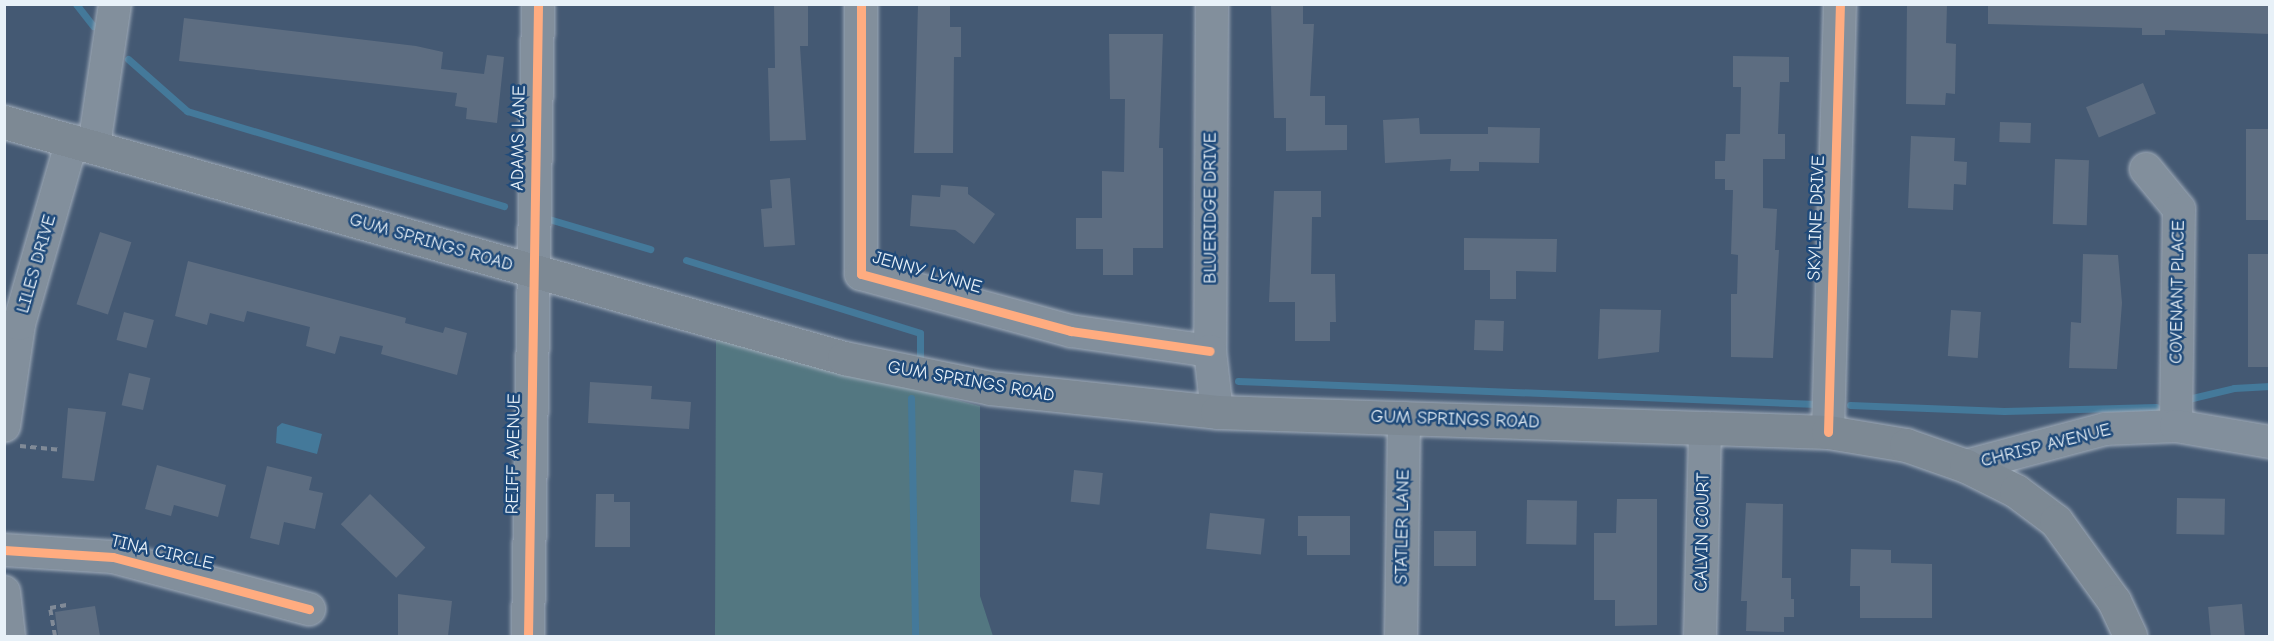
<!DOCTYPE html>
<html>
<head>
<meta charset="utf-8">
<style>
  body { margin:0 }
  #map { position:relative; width:2274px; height:641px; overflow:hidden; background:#445973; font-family:"Comic Neue",sans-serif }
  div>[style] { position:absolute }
  .green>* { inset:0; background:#537781 }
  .water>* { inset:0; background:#44799a }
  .stream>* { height:7px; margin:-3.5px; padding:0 3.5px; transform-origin:3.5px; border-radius:3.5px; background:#44799a }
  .building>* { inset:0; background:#5d6d81; transform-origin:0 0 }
  .path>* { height:4px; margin-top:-2px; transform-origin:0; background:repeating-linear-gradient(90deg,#808a97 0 6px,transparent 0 10.5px) }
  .roads { filter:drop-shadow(0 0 2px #a1acb9) drop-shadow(0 0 2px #a1acb9) }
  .minor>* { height:32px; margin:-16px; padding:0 16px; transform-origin:16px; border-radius:16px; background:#828f9c }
  .major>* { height:33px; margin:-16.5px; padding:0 16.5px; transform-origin:16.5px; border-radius:16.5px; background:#7d8994 }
  .cycleway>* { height:9px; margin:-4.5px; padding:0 4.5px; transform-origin:4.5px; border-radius:4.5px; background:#ffac80 }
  span { translate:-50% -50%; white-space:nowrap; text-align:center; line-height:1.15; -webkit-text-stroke:5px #1f4a7a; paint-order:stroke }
  .street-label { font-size:18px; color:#e8f1f8 }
  .frame { position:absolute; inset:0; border:6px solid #e8f1f8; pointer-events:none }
</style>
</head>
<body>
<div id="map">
  <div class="green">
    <i style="clip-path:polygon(716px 337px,980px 406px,980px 596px,993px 636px,715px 636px)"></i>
  </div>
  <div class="water">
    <i style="clip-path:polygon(282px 423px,322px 434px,317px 454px,276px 443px,277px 427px)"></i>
  </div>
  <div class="stream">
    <i style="left:76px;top:4px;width:28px;rotate:52deg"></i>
    <i style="left:128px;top:59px;width:79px;rotate:41.4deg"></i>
    <i style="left:187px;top:111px;width:331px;rotate:16.7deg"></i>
    <i style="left:542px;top:217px;width:113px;rotate:16.5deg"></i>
    <i style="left:686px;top:260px;width:245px;rotate:17.3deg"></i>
    <i style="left:920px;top:333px;width:26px;rotate:90deg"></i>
    <i style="left:1238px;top:381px;width:579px;rotate:2.27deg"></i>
    <i style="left:911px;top:398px;width:238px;rotate:89deg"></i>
    <i style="left:2188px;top:399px;width:47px;rotate:-13.4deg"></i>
    <i style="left:2234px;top:388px;width:36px;rotate:-3deg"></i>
    <i style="left:1850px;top:405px;width:154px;rotate:2.2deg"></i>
    <i style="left:2004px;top:411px;width:152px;rotate:-1.5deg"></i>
  </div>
  <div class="building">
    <i style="clip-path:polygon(774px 4px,808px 4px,808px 46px,800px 46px,806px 140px,770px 141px,768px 68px,775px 68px)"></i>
    <i style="clip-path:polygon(918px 4px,950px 4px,950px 27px,961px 27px,961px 57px,954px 57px,953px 153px,914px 153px)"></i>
    <i style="clip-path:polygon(1271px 4px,1303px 4px,1303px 24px,1314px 24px,1310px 96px,1325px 96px,1325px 125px,1347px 125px,1347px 150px,1286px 151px,1286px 118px,1274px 118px)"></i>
    <i style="clip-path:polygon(1907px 4px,1947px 4px,1946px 43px,1956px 44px,1955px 94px,1946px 93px,1945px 105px,1906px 104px)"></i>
    <i style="clip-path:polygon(1988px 4px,2270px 4px,2270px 34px,2165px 30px,2165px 35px,2142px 35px,2142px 28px,1988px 24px)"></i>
    <i style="clip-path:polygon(184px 18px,416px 46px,443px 52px,441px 69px,484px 74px,487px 55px,504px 57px,497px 123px,466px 119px,467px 108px,455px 106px,457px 93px,179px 61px)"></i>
    <i style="clip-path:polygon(1109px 34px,1163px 34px,1159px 148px,1163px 148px,1163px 248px,1133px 248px,1133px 275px,1103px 275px,1103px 249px,1076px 249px,1076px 218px,1102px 218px,1102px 171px,1124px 172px,1125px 99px,1110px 99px)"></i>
    <i style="clip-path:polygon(1733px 56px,1789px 57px,1789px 82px,1780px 82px,1778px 134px,1785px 134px,1785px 159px,1763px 159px,1763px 208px,1777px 209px,1775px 250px,1779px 250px,1773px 358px,1731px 357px,1731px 294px,1737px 294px,1738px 255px,1731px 254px,1733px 190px,1725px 190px,1725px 179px,1715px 179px,1715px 161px,1725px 161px,1726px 134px,1740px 134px,1741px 87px,1733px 87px)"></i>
    <i style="left:2143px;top:83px;width:33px;height:62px;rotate:67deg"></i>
    <i style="clip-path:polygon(1419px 118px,1420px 134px,1488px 134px,1488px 127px,1540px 128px,1539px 163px,1479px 162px,1479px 171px,1450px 171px,1451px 159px,1385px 163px,1383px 120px)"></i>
    <i style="left:2000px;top:122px;width:31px;height:20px;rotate:2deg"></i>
    <i style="left:2246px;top:129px;width:24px;height:91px"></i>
    <i style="clip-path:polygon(1911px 136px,1955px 138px,1954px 161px,1967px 162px,1966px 185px,1954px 184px,1953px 210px,1908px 208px)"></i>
    <i style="left:2055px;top:159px;width:34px;height:65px;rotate:2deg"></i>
    <i style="clip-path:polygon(790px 178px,795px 245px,764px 247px,761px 209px,772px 208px,770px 180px)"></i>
    <i style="clip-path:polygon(941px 185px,968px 187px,968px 194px,995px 214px,974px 244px,955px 230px,910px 226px,912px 195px,940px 197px)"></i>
    <i style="clip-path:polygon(1274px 191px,1321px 191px,1321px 217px,1312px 217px,1311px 274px,1335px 274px,1336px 322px,1330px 322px,1330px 341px,1295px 341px,1295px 302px,1269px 302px)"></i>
    <i style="left:100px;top:232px;width:33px;height:76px;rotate:18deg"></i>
    <i style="clip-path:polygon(1464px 238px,1557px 239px,1556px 272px,1516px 271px,1516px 299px,1490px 299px,1490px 270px,1464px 270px)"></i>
    <i style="clip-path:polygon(2083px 254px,2118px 255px,2122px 303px,2117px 369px,2069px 368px,2071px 322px,2081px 323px)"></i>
    <i style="left:2248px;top:254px;width:22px;height:113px"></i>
    <i style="clip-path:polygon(188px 261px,406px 318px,405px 323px,443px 333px,445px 327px,467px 333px,457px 375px,381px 354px,383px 346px,340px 336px,335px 354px,306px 346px,310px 327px,247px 311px,244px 322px,210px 313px,207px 325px,175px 316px)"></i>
    <i style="clip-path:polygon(1600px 309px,1661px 310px,1659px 352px,1598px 359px)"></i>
    <i style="left:1951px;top:310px;width:30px;height:46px;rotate:4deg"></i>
    <i style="left:124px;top:312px;width:31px;height:29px;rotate:15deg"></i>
    <i style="left:1475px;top:320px;width:29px;height:30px;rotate:2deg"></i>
    <i style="left:129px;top:373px;width:22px;height:33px;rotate:13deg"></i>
    <i style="clip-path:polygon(590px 382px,652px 386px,651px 399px,691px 402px,689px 429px,588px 423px)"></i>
    <i style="clip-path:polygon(68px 408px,106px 412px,94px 481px,62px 478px)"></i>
    <i style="clip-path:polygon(157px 465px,226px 485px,218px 517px,174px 505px,171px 516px,145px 509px)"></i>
    <i style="clip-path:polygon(267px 466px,312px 477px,309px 490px,323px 493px,315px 529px,284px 522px,279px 545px,250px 538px)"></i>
    <i style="left:1074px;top:470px;width:29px;height:32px;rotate:6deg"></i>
    <i style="left:370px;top:494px;width:77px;height:42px;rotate:44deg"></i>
    <i style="clip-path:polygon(596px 494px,614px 494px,614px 502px,630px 502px,630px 547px,595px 547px)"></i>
    <i style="left:2177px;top:498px;width:48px;height:36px;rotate:1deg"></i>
    <i style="clip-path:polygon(1617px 499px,1657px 499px,1657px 625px,1615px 626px,1615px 600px,1594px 600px,1594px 533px,1616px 533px)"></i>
    <i style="left:1527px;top:500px;width:50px;height:44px;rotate:1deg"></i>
    <i style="clip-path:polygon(1746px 503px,1783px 504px,1782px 578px,1791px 578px,1791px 599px,1794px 599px,1794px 617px,1784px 617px,1784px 632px,1746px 631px,1747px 601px,1741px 601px)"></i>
    <i style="left:1210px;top:513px;width:55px;height:36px;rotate:6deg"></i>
    <i style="clip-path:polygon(1298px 516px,1350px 516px,1350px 555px,1307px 555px,1307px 536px,1298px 536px)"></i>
    <i style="left:1434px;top:531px;width:42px;height:35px"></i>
    <i style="clip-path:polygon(1851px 549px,1891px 550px,1891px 563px,1932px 564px,1932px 618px,1860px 618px,1860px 586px,1850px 586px)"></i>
    <i style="clip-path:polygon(398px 594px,452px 601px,448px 636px,398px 636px)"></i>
    <i style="left:2242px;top:604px;width:32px;height:34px;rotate:85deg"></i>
    <i style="clip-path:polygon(95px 606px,100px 636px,58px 636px,55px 612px)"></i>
  </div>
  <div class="path">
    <i style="left:20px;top:446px;width:42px;rotate:5.4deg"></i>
    <i style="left:55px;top:636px;width:28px;rotate:-100deg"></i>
    <i style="left:50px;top:608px;width:17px;rotate:-10deg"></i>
  </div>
  <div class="roads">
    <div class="minor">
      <i style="left:861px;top:4px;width:270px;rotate:90deg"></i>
      <i style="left:861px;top:274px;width:218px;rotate:15.2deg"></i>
      <i style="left:1071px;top:331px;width:140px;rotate:8.2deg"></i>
      <i style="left:1212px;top:4px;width:347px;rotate:90.3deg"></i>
      <i style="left:1210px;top:351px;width:61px;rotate:83.5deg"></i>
      <i style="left:94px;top:146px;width:144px;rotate:-81.6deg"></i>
      <i style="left:2146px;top:169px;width:52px;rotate:50.5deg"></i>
      <i style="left:2179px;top:209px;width:217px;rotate:90.8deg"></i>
      <i style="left:4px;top:426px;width:103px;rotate:-81.6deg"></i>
      <i style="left:19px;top:324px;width:191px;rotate:-73.9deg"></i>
      <i style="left:1828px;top:432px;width:428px;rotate:-88.4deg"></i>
      <i style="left:1966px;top:466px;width:144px;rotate:-14.9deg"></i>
      <i style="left:2105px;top:429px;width:71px;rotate:-2.4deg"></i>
      <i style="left:2176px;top:426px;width:95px;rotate:9.7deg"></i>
      <i style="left:4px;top:550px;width:109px;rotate:3.7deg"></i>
      <i style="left:113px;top:557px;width:203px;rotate:14.9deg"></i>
      <i style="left:4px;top:592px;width:44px;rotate:83.5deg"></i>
      <i style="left:528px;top:636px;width:632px;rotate:-89.09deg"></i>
      <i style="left:1401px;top:636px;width:218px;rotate:-89.2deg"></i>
      <i style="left:1700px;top:636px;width:208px;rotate:-88.6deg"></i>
    </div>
    <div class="major">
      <i style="left:4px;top:122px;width:873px;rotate:15.69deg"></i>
      <i style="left:844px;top:358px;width:149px;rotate:11.6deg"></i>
      <i style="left:990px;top:388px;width:228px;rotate:6deg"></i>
      <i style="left:1217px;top:412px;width:611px;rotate:1.87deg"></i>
      <i style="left:1828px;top:432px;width:79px;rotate:9.5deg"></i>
      <i style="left:1906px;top:445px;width:64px;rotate:19.3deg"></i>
      <i style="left:1966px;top:466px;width:56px;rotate:26.6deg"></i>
      <i style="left:2016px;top:491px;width:50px;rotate:36.9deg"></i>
      <i style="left:2056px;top:521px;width:99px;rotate:54.1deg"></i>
      <i style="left:2114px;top:601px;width:38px;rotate:65deg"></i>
    </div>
  </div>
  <div class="cycleway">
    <i style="left:861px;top:4px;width:270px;rotate:90deg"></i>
    <i style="left:861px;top:274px;width:218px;rotate:15.2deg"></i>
    <i style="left:1071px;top:331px;width:140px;rotate:8.2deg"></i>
    <i style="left:1828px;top:432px;width:428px;rotate:-88.4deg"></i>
    <i style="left:4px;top:550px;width:109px;rotate:3.7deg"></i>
    <i style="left:113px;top:557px;width:203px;rotate:14.9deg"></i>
    <i style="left:528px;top:636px;width:632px;rotate:-89.09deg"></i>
  </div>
  <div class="street-label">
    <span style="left:519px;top:138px;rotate:-89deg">ADAMS LANE</span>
    <span style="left:1211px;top:208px;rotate:-90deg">BLUERIDGE DRIVE</span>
    <span style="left:1817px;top:218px;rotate:-88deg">SKYLINE DRIVE</span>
    <span style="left:431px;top:243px;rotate:16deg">GUM SPRINGS ROAD</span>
    <span style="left:37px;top:264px;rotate:-74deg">LILES DRIVE</span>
    <span style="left:927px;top:273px;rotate:16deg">JENNY LYNNE</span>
    <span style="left:2178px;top:292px;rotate:-89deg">COVENANT PLACE</span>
    <span style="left:971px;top:382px;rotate:10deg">GUM SPRINGS ROAD</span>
    <span style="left:1455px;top:420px;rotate:2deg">GUM SPRINGS ROAD</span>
    <span style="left:2046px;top:446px;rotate:-14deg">CHRISP AVENUE</span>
    <span style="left:514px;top:454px;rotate:-89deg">REIFF AVENUE</span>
    <span style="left:1403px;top:527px;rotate:-89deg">STATLER LANE</span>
    <span style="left:1703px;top:532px;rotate:-89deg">CALVIN COURT</span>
    <span style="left:162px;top:553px;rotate:13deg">TINA CIRCLE</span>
  </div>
  <div class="frame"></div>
</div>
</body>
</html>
